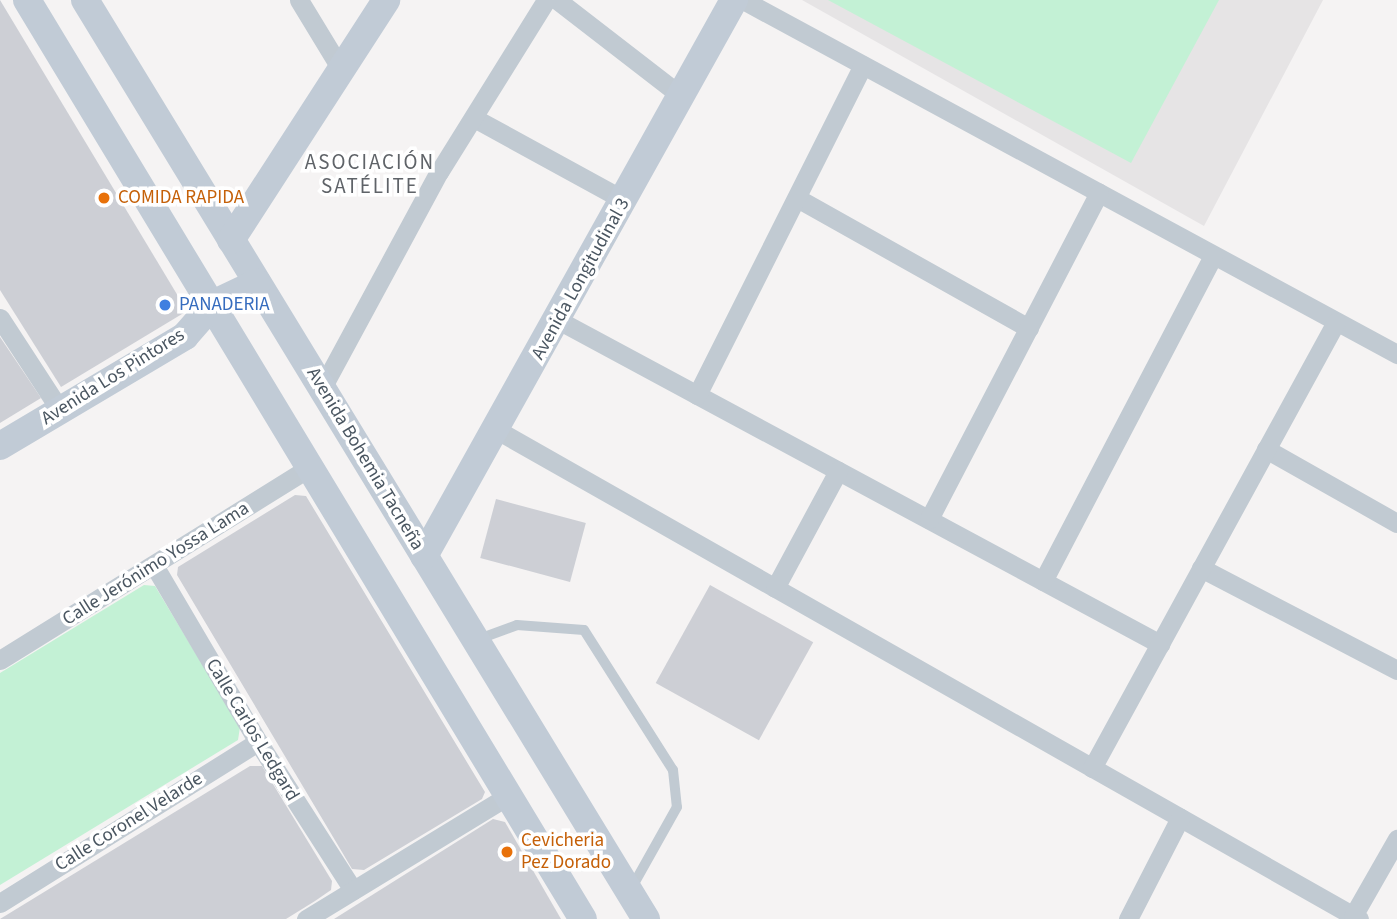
<!DOCTYPE html>
<html>
<head>
<meta charset="utf-8">
<style>
  body { margin:0 }
  #map { position:relative; width:1397px; height:919px; overflow:hidden; background:#f5f3f3; font-family:"Source Sans 3",sans-serif }
  div>[style] { position:absolute }
  .education>* { inset:0; background:#e6e4e5 }
  .green>* { inset:0; background:#c3f1d5 }
  .building>* { inset:0; background:#cdcfd5; transform-origin:0 0 }
  .lane>* { height:10px; margin:-5px; padding:0 5px; transform-origin:5px; border-radius:5px; background:#c1cad2 }
  .street>* { height:19px; margin:-9.5px; padding:0 9.5px; transform-origin:9.5px; border-radius:9.5px; background:#c1cad2 }
  .secondary>* { height:28px; margin:-14px; padding:0 14px; transform-origin:14px; border-radius:14px; background:#c1cbd6 }
  .dots>* { width:19px; height:19px; translate:-50% -50%; box-sizing:border-box; border:4px solid #fff; border-radius:50% }
  span { translate:-50% -50%; white-space:nowrap; text-align:center; line-height:1.15; -webkit-text-stroke:7px #fff; paint-order:stroke }
  .food-label { font-size:19px; color:#c56008 }
  .left { translate:0 -50%; text-align:left }
  .street-label { font-size:19px; color:#4a5661 }
  .shop-label { font-size:19px; color:#366cbe }
  .neighbourhood-label { font-size:21px; color:#5f6368; letter-spacing:2px }
</style>
</head>
<body>
<div id="map">
  <div class="education">
    <i style="clip-path:polygon(802px 0,1323px 0,1204px 226px)"></i>
  </div>
  <div class="green">
    <i style="clip-path:polygon(828px 0,1219px 0,1131px 163px)"></i>
    <i style="clip-path:polygon(144px 585px,155px 586px,240px 727px,238px 740px,0 885px,0 673px)"></i>
  </div>
  <div class="building">
    <i style="clip-path:polygon(0 0,187px 311px,61px 387px,0 290px)"></i>
    <i style="clip-path:polygon(0 337px,41px 398px,0 423px)"></i>
    <i style="clip-path:polygon(295px 495px,306px 496px,485px 792px,482px 799px,364px 870px,352px 869px,342px 852px,177px 575px,178px 567px)"></i>
    <i style="left:496px;top:499px;width:93px;height:61px;rotate:15deg"></i>
    <i style="left:710px;top:585px;width:118px;height:112px;rotate:29deg"></i>
    <i style="clip-path:polygon(250px 766px,262px 766px,332px 881px,331px 890px,315px 901px,286px 919px,0 919px)"></i>
    <i style="clip-path:polygon(493px 819px,505px 822px,561px 919px,334px 919px)"></i>
  </div>
  <div class="lane">
    <i style="left:479px;top:639px;width:40px;rotate:-20.2deg"></i>
    <i style="left:517px;top:625px;width:67px;rotate:4.3deg"></i>
    <i style="left:584px;top:630px;width:166px;rotate:57.6deg"></i>
    <i style="left:673px;top:770px;width:37px;rotate:84deg"></i>
    <i style="left:677px;top:807px;width:94px;rotate:119.3deg"></i>
  </div>
  <div class="street">
    <i style="left:299px;top:0;width:81px;rotate:58.7deg"></i>
    <i style="left:557px;top:0;width:157px;rotate:37.7deg"></i>
    <i style="left:743px;top:0;width:744px;rotate:28.43deg"></i>
    <i style="left:474px;top:118px;width:171px;rotate:28.7deg"></i>
    <i style="left:797px;top:198px;width:266px;rotate:29.3deg"></i>
    <i style="left:0;top:318px;width:110px;rotate:56.9deg"></i>
    <i style="left:558px;top:320px;width:684px;rotate:28.29deg"></i>
    <i style="left:322px;top:388px;width:246px;rotate:-61.6deg"></i>
    <i style="left:439px;top:172px;width:203px;rotate:-58.1deg"></i>
    <i style="left:697px;top:395px;width:369px;rotate:-63.3deg"></i>
    <i style="left:497px;top:430px;width:991px;rotate:29.57deg"></i>
    <i style="left:1266px;top:449px;width:150px;rotate:29.5deg"></i>
    <i style="left:929px;top:519px;width:368px;rotate:-62.5deg"></i>
    <i style="left:155px;top:567px;width:203px;rotate:59.5deg"></i>
    <i style="left:258px;top:742px;width:176px;rotate:57.3deg"></i>
    <i style="left:1201px;top:568px;width:221px;rotate:27.5deg"></i>
    <i style="left:1043px;top:581px;width:367px;rotate:-62.4deg"></i>
    <i style="left:775px;top:588px;width:133px;rotate:-61.7deg"></i>
    <i style="left:0;top:660px;width:365px;rotate:-31.9deg"></i>
    <i style="left:1092px;top:768px;width:508px;rotate:-61.32deg"></i>
    <i style="left:0;top:903px;width:304px;rotate:-32deg"></i>
    <i style="left:1353px;top:916px;width:89px;rotate:-60.3deg"></i>
    <i style="left:306px;top:919px;width:238px;rotate:-31.4deg"></i>
    <i style="left:1128px;top:919px;width:114px;rotate:-62.8deg"></i>
  </div>
  <div class="secondary">
    <i style="left:27px;top:0;width:1074px;rotate:58.83deg"></i>
    <i style="left:85px;top:0;width:1077px;rotate:58.6deg"></i>
    <i style="left:231px;top:240px;width:286px;rotate:-57.1deg"></i>
    <i style="left:0;top:446px;width:215px;rotate:-30.7deg"></i>
    <i style="left:185px;top:336px;width:43px;rotate:-48.8deg"></i>
    <i style="left:213px;top:304px;width:49px;rotate:-25.5deg"></i>
    <i style="left:424px;top:556px;width:637px;rotate:-60.86deg"></i>
  </div>
  <div class="dots">
    <i style="left:104px;top:198px;background:#e8710a"></i>
    <i style="left:165px;top:305px;background:#3f7fe0"></i>
    <i style="left:507px;top:852px;background:#e8710a"></i>
  </div>
  <div class="food-label">
    <span class="left" style="left:118px;top:198px">COMIDA RAPIDA</span>
    <span class="left" style="left:521px;top:852px">Cevicheria<br>Pez Dorado</span>
  </div>
  <div class="street-label">
    <span style="left:581px;top:279px;rotate:-61deg">Avenida Longitudinal 3</span>
    <span style="left:113px;top:377px;rotate:-32deg">Avenida Los Pintores</span>
    <span style="left:365px;top:459px;rotate:59deg">Avenida Bohemia Tacneña</span>
    <span style="left:156px;top:564px;rotate:-32deg">Calle Jerónimo Yossa Lama</span>
    <span style="left:252px;top:730px;rotate:59deg">Calle Carlos Ledgard</span>
    <span style="left:129px;top:822px;rotate:-32deg">Calle Coronel Velarde</span>
  </div>
  <div class="shop-label">
    <span class="left" style="left:179px;top:305px">PANADERIA</span>
  </div>
  <div class="neighbourhood-label">
    <span style="left:370px;top:174px">ASOCIACIÓN<br>SATÉLITE</span>
  </div>
</div>
</body>
</html>
